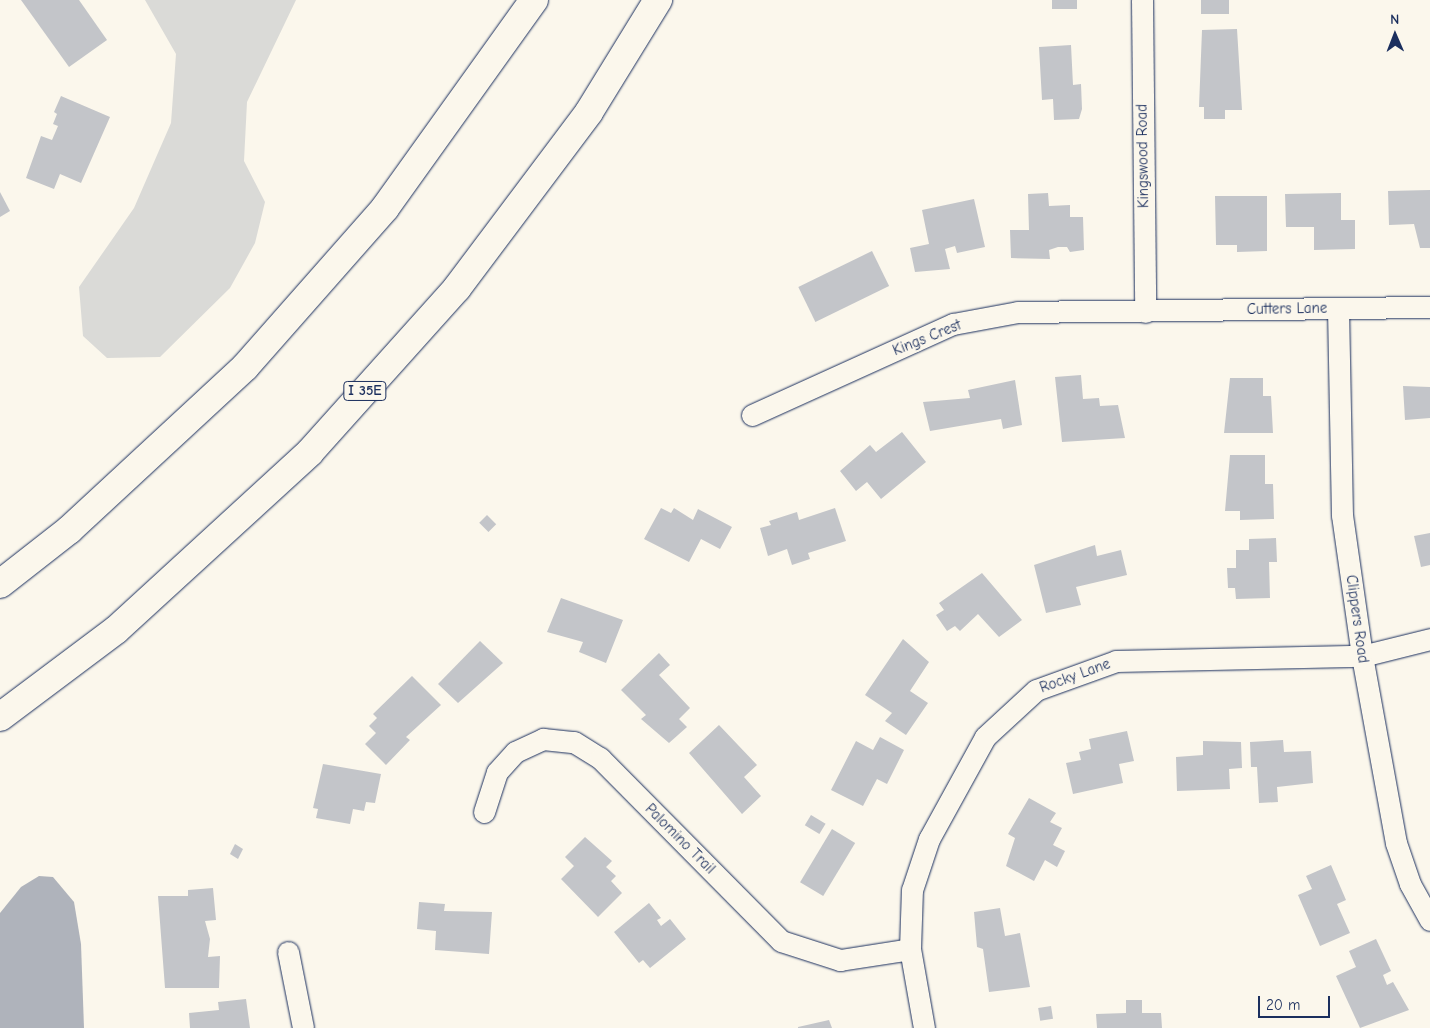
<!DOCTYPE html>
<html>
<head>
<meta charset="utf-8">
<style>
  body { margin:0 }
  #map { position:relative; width:1430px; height:1028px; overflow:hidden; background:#fbf7ec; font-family:"Comic Neue",sans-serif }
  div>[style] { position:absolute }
  .green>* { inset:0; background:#dadad7 }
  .water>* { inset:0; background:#afb3bb }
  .building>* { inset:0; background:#c3c5c9; transform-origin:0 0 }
  .roads { filter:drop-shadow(0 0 1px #1b2f5e) drop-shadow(0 0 1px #1b2f5e) }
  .minor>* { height:21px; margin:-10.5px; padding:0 10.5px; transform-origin:10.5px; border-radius:10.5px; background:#fbf7ec }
  .motorway>* { height:28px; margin:-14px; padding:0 14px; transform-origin:14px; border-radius:14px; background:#fbf7ec }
  span { translate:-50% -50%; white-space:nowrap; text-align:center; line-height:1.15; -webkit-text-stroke:4px #fbf7ec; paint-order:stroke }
  .shield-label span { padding:1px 4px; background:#fbf7ec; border:1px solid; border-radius:4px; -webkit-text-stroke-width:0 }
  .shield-label { font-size:14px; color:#1b2f5e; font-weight:700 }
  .street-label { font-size:15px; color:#1b2f5e }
  .north { position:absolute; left:1370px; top:10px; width:50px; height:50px; -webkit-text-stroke:4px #fbf7ec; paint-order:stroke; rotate:359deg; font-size:14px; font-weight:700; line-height:20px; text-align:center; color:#1b2f5e }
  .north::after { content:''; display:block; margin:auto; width:18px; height:22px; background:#1b2f5e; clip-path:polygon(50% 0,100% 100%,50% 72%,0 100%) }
  .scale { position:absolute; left:1258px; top:996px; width:72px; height:22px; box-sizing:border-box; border:2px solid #1b2f5e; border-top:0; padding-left:6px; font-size:15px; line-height:18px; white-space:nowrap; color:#1b2f5e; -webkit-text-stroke:4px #fbf7ec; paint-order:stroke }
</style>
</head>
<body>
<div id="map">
  <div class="green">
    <i style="clip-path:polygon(145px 0,296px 0,247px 102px,244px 161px,265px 202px,255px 243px,230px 288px,160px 357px,107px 358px,83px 336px,79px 287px,134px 208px,171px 123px,176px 54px)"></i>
  </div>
  <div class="water">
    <i style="clip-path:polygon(39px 876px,53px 877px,74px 902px,81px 944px,84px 1028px,0 1028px,0 913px,21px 887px)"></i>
  </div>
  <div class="building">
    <i style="clip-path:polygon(21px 0,79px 0,107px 40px,69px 67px)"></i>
    <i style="left:1052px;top:0;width:25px;height:9px"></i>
    <i style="left:1201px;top:0;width:28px;height:14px"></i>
    <i style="clip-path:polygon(1237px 29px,1242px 110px,1225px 110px,1225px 119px,1204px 119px,1204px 107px,1199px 107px,1202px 30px)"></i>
    <i style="clip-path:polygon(1071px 45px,1073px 85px,1081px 84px,1082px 109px,1079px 119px,1054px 120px,1053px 99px,1042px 100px,1039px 47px)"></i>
    <i style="clip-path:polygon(61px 96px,110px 117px,81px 183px,60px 174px,54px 189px,26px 178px,41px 136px,52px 140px,58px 126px,53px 124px,57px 114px,54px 112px)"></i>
    <i style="clip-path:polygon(1430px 190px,1430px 248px,1420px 248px,1414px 224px,1389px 225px,1388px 191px)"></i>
    <i style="clip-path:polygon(0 192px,10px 211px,0 217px)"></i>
    <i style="clip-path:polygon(1048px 193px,1049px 206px,1070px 205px,1070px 217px,1083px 217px,1084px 250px,1070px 252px,1067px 247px,1058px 247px,1049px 250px,1050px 259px,1011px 258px,1010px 230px,1029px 230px,1028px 194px)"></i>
    <i style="clip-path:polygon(1341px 193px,1341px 220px,1355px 220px,1355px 249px,1314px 250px,1314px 227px,1286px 227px,1285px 194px)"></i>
    <i style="clip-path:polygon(1215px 196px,1267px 196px,1267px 251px,1237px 252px,1237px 245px,1216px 245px)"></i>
    <i style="clip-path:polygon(974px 199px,985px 247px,957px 253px,955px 246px,945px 249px,950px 269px,915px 272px,910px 248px,929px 244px,922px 210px)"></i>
    <i style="left:872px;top:251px;width:39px;height:82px;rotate:64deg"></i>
    <i style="clip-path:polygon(1081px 375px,1083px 399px,1099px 398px,1100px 406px,1118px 405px,1125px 438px,1062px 442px,1055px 377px)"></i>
    <i style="clip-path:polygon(1230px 378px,1263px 378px,1263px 396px,1271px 396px,1273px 433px,1224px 433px)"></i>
    <i style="clip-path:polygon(1015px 380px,1022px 425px,1003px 429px,1001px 419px,930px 431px,923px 402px,970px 398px,968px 390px)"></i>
    <i style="clip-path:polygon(1403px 386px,1430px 387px,1430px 418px,1405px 420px)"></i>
    <i style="clip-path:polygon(902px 432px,926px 462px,881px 499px,867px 482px,856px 491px,840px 471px,870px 445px,876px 452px)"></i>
    <i style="clip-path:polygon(1230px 455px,1265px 455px,1265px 484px,1273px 484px,1274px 519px,1240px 520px,1240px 511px,1225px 511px)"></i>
    <i style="clip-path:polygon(661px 508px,671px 513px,674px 508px,693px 520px,698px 509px,732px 527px,720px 549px,701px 539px,689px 562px,644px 539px)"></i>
    <i style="clip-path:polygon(835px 508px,846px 541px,808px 553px,810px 559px,792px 565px,787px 549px,768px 556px,760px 528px,771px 525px,769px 521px,797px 512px,799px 520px)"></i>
    <i style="left:487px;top:515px;width:13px;height:11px;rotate:45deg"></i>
    <i style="clip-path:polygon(1430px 533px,1430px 565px,1421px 567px,1414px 536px)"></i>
    <i style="clip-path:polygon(1276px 538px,1277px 562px,1269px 562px,1270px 598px,1236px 599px,1235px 588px,1228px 588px,1227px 568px,1236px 568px,1236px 550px,1249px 550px,1249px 539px)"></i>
    <i style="clip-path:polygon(1095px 545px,1097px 556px,1121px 550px,1127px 575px,1076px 587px,1081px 605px,1046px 613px,1034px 565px)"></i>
    <i style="clip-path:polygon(982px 573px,1022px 620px,999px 637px,978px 614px,960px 631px,955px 626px,947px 631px,936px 615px,944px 610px,939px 603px)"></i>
    <i style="clip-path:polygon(561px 598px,623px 620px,606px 663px,579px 652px,583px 642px,547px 632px)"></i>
    <i style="clip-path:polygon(903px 639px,929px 662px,910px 691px,928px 703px,906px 735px,885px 721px,892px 713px,865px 695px)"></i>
    <i style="clip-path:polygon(480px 641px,503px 663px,458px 703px,438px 684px)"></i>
    <i style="clip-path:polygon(659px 653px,670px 665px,659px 675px,690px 708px,679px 719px,687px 727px,669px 743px,641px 719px,646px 715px,621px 690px)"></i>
    <i style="clip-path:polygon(412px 676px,441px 705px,406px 737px,410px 740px,386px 765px,365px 744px,376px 733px,369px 726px,377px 718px,373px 714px)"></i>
    <i style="clip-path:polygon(719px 725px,757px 765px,744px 777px,761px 796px,742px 814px,689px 753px)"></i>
    <i style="clip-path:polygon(1127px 731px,1134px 761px,1119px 764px,1123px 783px,1073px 794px,1066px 763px,1081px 760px,1079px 752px,1091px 749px,1089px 739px)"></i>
    <i style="clip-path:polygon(880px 737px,904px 750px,887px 784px,877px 779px,863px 806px,831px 790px,856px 741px,873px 750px)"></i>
    <i style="clip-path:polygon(1283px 740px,1284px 752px,1311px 751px,1313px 783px,1277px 787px,1278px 802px,1259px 803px,1257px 767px,1251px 767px,1250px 742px)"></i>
    <i style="clip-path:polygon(1203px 741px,1241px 742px,1242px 768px,1229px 769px,1230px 789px,1177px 791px,1176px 757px,1203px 755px)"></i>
    <i style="clip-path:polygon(323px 764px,381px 774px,375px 803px,366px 802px,364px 811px,353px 809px,350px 824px,316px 818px,318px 809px,313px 808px)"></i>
    <i style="clip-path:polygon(1029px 798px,1056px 813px,1050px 822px,1062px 828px,1053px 845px,1065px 851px,1057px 867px,1045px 860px,1034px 881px,1006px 866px,1015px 838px,1008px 834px)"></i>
    <i style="left:811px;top:815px;width:17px;height:12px;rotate:31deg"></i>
    <i style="left:832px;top:829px;width:27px;height:62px;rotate:31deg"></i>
    <i style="clip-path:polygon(585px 837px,612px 861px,606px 867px,616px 876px,611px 881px,622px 893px,598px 917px,561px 879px,574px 866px,565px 857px)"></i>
    <i style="clip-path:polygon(235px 844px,243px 849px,238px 859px,230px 854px)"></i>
    <i style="clip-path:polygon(1331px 865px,1346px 900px,1337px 904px,1350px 933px,1320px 946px,1298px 895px,1312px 889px,1306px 876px)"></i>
    <i style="clip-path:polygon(213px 888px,216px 920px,205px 921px,210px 939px,208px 957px,220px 956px,219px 988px,165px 988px,158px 896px,188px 896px,188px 890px)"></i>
    <i style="clip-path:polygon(419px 902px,445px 904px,444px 911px,492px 912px,489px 954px,435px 950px,436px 931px,417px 929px)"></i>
    <i style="clip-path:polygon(649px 903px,661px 918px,657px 920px,661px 926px,670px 919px,686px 939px,650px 968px,643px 960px,639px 963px,614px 932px)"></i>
    <i style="clip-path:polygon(1000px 908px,1005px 936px,1020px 933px,1030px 987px,989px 992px,983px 949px,977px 947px,974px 912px)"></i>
    <i style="clip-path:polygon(1376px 939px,1391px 971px,1383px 975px,1387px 985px,1393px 982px,1409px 1010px,1360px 1028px,1336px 976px,1356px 967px,1349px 951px)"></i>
    <i style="clip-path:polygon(246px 999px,250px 1028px,190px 1028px,189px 1013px,219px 1010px,218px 1002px)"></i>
    <i style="clip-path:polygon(1126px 1000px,1142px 1000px,1142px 1013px,1161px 1013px,1162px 1028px,1097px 1028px,1096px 1014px,1126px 1013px)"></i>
    <i style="left:1051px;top:1006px;width:13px;height:13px;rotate:81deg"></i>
    <i style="clip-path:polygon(829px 1020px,832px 1028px,798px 1028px,798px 1027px)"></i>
  </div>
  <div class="roads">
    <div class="minor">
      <i style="left:1142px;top:0;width:312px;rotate:89.4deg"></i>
      <i style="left:1338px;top:308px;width:207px;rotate:88.9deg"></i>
      <i style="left:1342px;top:515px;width:142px;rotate:81.9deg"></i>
      <i style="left:1362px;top:656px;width:190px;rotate:79.7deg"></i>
      <i style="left:1396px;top:843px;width:43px;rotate:71.1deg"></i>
      <i style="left:1410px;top:884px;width:41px;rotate:60.9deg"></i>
      <i style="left:752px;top:415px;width:221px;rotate:-24.4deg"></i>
      <i style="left:953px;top:324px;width:66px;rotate:-10.5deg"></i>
      <i style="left:1018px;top:312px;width:412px;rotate:-0.7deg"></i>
      <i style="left:484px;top:812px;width:42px;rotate:-72deg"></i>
      <i style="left:497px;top:772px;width:27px;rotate:-48deg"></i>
      <i style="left:515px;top:752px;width:31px;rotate:-25deg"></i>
      <i style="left:543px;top:739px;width:31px;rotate:6deg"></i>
      <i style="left:574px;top:742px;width:31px;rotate:32deg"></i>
      <i style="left:600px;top:758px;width:257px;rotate:45.3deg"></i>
      <i style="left:781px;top:941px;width:62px;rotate:17.9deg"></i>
      <i style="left:840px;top:960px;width:71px;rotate:-8.9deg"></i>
      <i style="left:288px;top:952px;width:77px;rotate:78.8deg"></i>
      <i style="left:924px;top:1028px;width:80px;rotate:-100deg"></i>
      <i style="left:910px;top:949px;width:59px;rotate:-88.1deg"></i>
      <i style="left:912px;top:890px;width:54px;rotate:-71.6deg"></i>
      <i style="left:929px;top:839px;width:116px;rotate:-61.2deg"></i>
      <i style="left:985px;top:737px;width:69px;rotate:-42.7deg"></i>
      <i style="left:1036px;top:690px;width:85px;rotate:-19.9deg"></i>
      <i style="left:1116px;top:661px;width:246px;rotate:-1.2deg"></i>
      <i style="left:1362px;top:656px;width:70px;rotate:-14deg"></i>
    </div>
    <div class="motorway">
      <i style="left:0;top:584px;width:88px;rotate:-38deg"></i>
      <i style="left:69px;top:530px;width:240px;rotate:-42.8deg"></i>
      <i style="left:245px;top:367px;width:212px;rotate:-48.6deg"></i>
      <i style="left:385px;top:208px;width:256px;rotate:-54.4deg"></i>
      <i style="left:0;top:717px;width:145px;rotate:-36.9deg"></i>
      <i style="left:116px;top:630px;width:263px;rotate:-42.5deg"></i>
      <i style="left:310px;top:452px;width:220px;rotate:-48.1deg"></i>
      <i style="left:457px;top:288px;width:220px;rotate:-53.1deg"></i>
      <i style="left:589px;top:112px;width:132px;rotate:-58.4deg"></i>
    </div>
  </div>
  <div class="shield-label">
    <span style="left:365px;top:391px">I 35E</span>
  </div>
  <div class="street-label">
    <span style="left:1143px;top:156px;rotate:-91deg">Kingswood Road</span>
    <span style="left:1287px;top:309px;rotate:-1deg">Cutters Lane</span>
    <span style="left:927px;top:338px;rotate:-22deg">Kings Crest</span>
    <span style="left:1357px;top:619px;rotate:82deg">Clippers Road</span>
    <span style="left:1075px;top:676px;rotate:-20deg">Rocky Lane</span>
    <span style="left:680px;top:839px;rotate:45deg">Palomino Trail</span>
  </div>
  <div class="north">N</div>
  <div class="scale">20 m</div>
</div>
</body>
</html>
